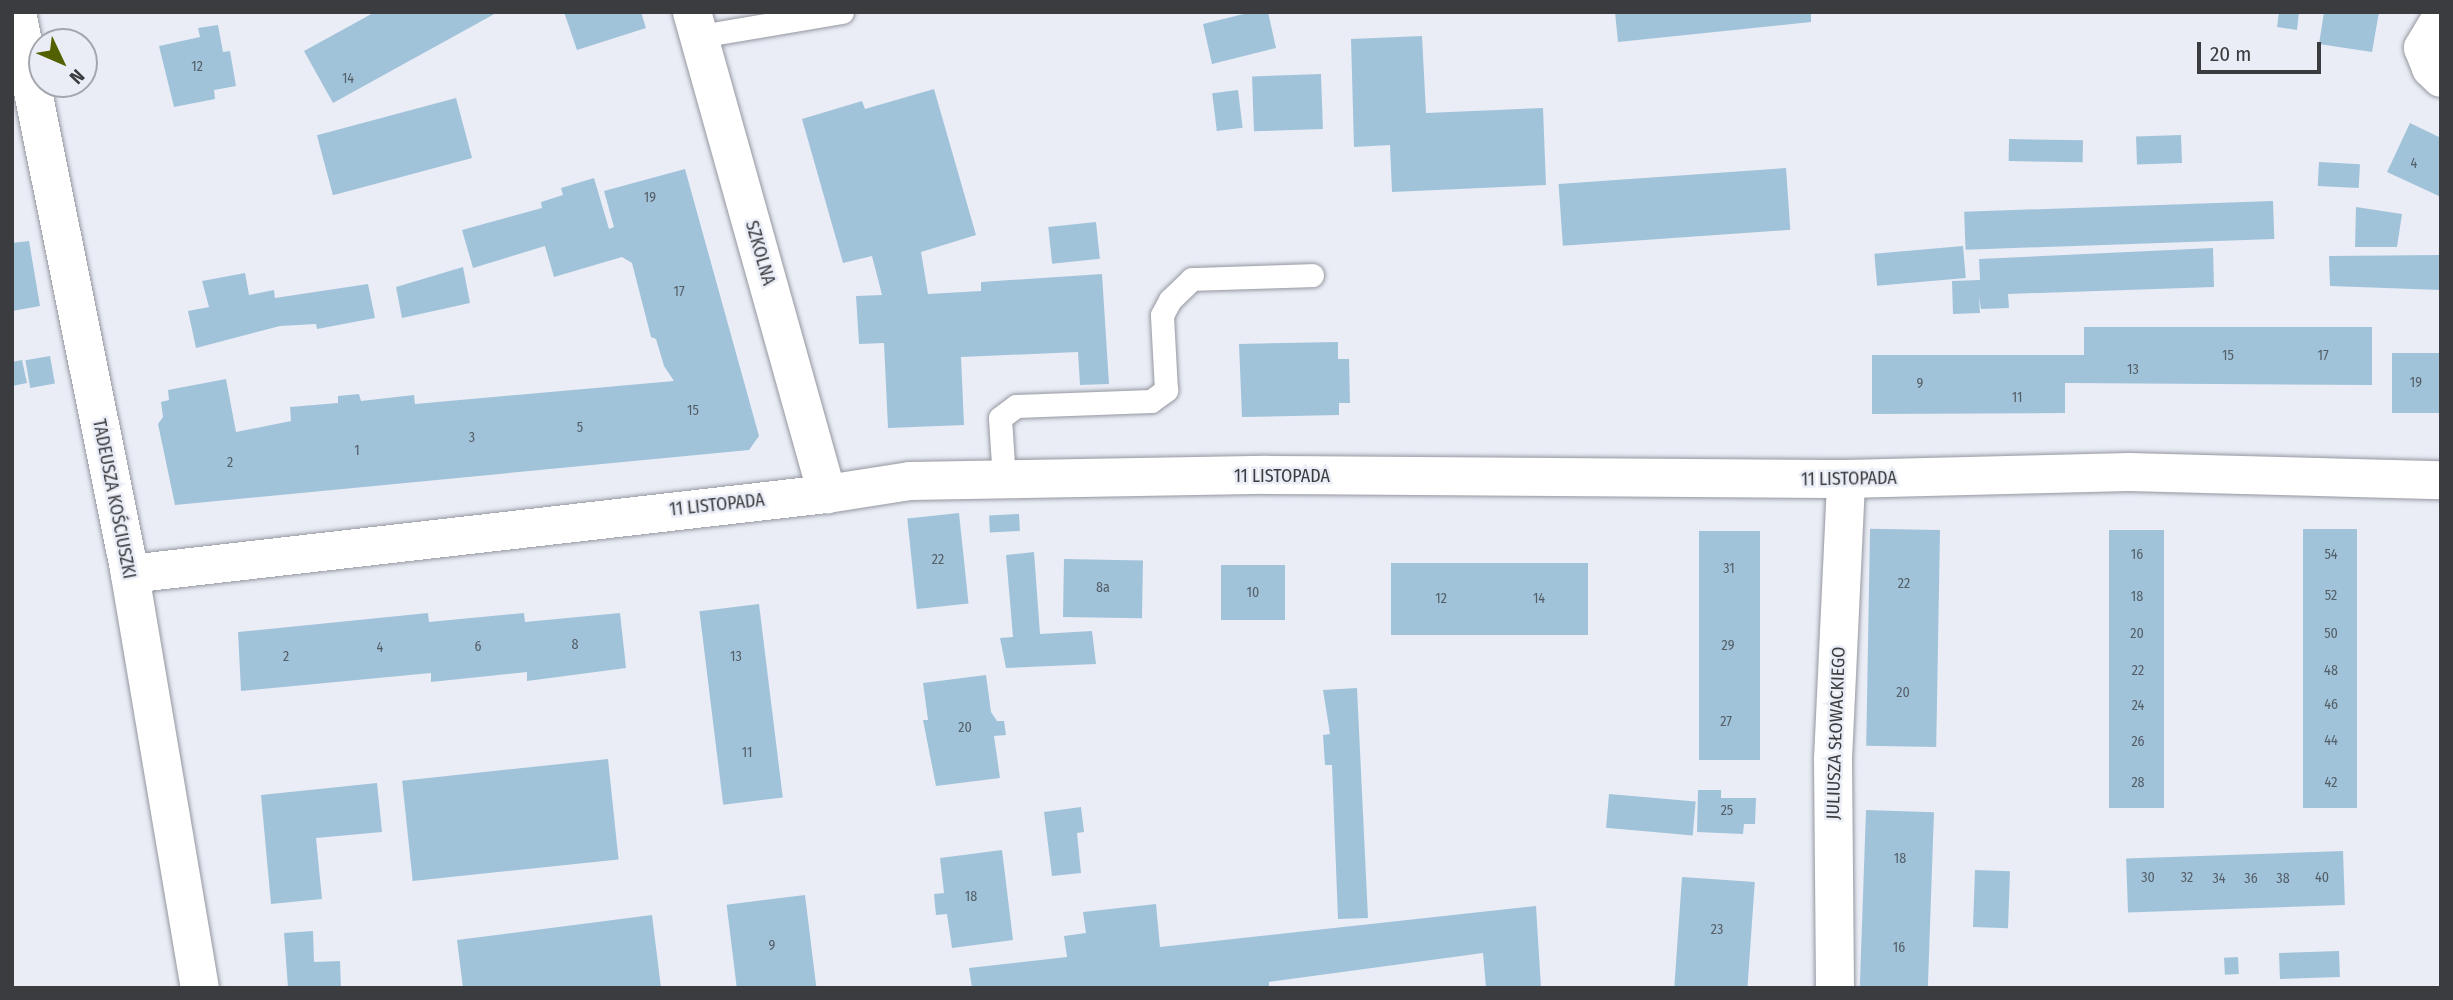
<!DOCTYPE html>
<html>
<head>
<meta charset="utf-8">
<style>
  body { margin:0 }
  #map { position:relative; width:2453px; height:1000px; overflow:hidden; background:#eaedf6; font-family:"Fira Sans Condensed",sans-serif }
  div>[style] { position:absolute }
  .building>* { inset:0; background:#a1c3da; transform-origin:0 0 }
  .roads { filter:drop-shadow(0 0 2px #94979f) drop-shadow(0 0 2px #94979f) }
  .lane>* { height:23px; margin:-11.5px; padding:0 11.5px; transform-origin:11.5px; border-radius:11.5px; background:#fff }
  .street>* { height:38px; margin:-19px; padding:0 19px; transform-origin:19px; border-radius:19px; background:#fff }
  .secondary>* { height:38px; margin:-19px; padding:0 19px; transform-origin:19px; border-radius:19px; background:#fff }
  span { translate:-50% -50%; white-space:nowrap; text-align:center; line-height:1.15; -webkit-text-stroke:5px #eaedf6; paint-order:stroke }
  .number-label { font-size:14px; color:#545e66 }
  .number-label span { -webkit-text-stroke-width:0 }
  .street-label { font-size:18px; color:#3a3c3f }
  .frame { position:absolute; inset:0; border:14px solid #3a3c3f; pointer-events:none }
  .north { position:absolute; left:28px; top:28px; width:70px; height:70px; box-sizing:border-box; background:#eaedf6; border:2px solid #a4a6ad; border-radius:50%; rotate:134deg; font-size:19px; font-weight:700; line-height:28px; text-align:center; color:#3a3c3f }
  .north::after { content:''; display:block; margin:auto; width:24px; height:32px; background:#536000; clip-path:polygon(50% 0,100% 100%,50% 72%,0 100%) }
  .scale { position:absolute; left:2197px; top:42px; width:124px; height:32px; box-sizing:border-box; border:4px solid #3a3c3f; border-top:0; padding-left:9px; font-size:21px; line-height:24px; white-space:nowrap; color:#3a3c3f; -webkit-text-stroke:5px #eaedf6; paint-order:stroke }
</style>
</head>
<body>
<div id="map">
  <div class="building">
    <i style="clip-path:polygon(375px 12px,498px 12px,333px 103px,304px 51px)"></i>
    <i style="clip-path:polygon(564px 12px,641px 12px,646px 28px,577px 50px)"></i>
    <i style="clip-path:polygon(1252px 12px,1268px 12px,1276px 48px,1212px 64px,1203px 24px)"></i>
    <i style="clip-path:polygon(1615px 12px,1811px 12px,1811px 22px,1618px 42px)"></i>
    <i style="clip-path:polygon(2279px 12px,2299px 12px,2297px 30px,2277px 27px)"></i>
    <i style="clip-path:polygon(2324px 12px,2379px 12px,2372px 52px,2319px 44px)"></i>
    <i style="clip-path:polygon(218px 25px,223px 52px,230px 51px,236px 86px,214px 90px,215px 99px,174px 107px,159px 46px,200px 37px,198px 28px)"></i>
    <i style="clip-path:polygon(1422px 36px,1426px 113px,1543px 108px,1546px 185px,1392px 192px,1390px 145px,1354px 147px,1351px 39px)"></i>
    <i style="left:1321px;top:74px;width:55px;height:69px;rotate:88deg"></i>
    <i style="clip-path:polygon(934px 89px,976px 235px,921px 252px,928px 294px,981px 291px,981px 282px,1102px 274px,1109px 384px,1080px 385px,1078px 352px,961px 357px,964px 425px,888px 428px,884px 343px,859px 344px,856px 296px,882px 295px,872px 256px,843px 263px,802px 119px,862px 101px,865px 109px)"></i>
    <i style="left:1238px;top:90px;width:38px;height:26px;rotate:83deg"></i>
    <i style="left:456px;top:98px;width:62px;height:144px;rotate:75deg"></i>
    <i style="clip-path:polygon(2410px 123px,2441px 138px,2441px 197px,2387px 172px)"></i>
    <i style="left:2181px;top:135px;width:28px;height:45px;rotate:88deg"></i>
    <i style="left:2009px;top:139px;width:74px;height:22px;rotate:1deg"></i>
    <i style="left:2319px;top:162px;width:41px;height:24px;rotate:3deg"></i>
    <i style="left:1786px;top:168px;width:62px;height:228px;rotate:86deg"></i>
    <i style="clip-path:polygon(685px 169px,759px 436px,749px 450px,175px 505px,158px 424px,163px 417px,161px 402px,169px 400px,168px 390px,226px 379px,236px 432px,291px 421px,290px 407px,338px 403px,338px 396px,359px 394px,361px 401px,414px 395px,415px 404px,674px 381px,664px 366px,656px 339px,651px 337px,632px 263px,622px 257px,554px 277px,545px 246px,473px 268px,462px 230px,542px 208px,541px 202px,563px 195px,561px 188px,594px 178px,609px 229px,614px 227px,604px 191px)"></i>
    <i style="left:2273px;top:201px;width:38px;height:309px;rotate:88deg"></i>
    <i style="clip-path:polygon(2356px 207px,2402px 214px,2397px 247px,2355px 247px)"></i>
    <i style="left:1096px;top:222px;width:37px;height:48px;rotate:84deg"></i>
    <i style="clip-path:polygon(29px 241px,40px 306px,12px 311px,12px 243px)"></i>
    <i style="left:1963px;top:246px;width:32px;height:89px;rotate:85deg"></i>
    <i style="clip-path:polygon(2213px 248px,2214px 287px,2008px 294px,2009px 308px,1981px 309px,1979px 297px,1980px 313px,1953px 314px,1952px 281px,1980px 280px,1979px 259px)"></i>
    <i style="clip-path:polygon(2441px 255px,2441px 290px,2330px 286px,2329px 256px)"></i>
    <i style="clip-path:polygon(463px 267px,470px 303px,402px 318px,396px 287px)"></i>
    <i style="clip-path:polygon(245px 273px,249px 295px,274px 290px,275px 298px,368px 284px,375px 318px,317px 329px,316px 324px,280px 326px,196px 348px,188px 311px,209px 307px,202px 281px)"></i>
    <i style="clip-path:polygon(2084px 327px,2372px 327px,2372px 385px,2065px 383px,2065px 413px,1872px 414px,1872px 355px,2084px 355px)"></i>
    <i style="clip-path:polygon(1338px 342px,1338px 359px,1349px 359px,1350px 403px,1339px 403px,1339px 415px,1242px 417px,1239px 344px)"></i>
    <i style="left:2392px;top:353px;width:49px;height:60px"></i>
    <i style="left:50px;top:356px;width:28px;height:25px;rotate:80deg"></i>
    <i style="clip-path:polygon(22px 360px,27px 383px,12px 386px,12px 362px)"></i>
    <i style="left:959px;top:513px;width:91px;height:52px;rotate:84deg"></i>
    <i style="left:1019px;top:514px;width:17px;height:30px;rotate:87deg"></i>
    <i style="left:2303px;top:529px;width:54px;height:279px"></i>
    <i style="left:1940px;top:530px;width:217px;height:70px;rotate:91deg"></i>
    <i style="left:2109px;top:530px;width:55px;height:278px"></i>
    <i style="left:1699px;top:531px;width:61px;height:229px"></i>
    <i style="clip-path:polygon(1034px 552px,1040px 634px,1092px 631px,1096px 664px,1006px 668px,1000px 638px,1013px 637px,1006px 555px)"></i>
    <i style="left:1064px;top:559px;width:79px;height:58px;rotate:1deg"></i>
    <i style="left:1391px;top:563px;width:197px;height:72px"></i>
    <i style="left:1221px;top:565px;width:64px;height:55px"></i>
    <i style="left:759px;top:604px;width:195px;height:60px;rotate:83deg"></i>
    <i style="clip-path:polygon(428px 613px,429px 622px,524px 613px,525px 622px,620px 613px,626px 668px,527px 681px,527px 672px,431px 682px,431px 673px,241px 691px,238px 632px)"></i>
    <i style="clip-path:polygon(986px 675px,991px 712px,997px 721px,1004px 721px,1006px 735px,994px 736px,1000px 778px,936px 786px,923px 720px,928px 720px,923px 683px)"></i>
    <i style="clip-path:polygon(1357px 688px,1368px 918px,1338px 919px,1332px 765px,1325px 765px,1323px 735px,1330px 734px,1323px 690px)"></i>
    <i style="left:608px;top:759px;width:101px;height:207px;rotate:84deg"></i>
    <i style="clip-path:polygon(377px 783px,382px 832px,316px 838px,322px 899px,271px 904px,261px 795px)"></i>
    <i style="clip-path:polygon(1698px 790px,1721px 790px,1721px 798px,1756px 798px,1755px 824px,1744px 824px,1743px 834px,1697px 832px)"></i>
    <i style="left:1609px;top:794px;width:87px;height:34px;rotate:5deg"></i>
    <i style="clip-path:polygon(1081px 807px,1084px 832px,1077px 833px,1081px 873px,1052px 876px,1044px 812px)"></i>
    <i style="left:1866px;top:810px;width:68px;height:178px;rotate:2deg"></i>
    <i style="clip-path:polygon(1002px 850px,1013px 940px,952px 948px,947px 914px,936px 915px,934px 894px,944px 893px,940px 858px)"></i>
    <i style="left:2343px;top:851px;width:54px;height:217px;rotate:88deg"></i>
    <i style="left:1975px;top:870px;width:35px;height:57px;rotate:2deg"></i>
    <i style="left:1682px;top:877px;width:73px;height:111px;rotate:4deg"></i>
    <i style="left:805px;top:895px;width:94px;height:79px;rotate:83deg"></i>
    <i style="clip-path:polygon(1156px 904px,1160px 947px,1536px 906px,1541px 988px,1486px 988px,1483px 953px,1269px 982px,1269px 988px,972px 988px,969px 968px,1067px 957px,1064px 936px,1086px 933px,1083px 912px)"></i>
    <i style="clip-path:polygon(652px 915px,661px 988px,463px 988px,457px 940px)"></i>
    <i style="clip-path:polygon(313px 931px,314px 962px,340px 961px,341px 988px,288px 988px,284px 933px)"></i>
    <i style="left:2339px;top:951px;width:26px;height:60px;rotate:88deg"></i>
    <i style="left:2238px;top:957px;width:17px;height:14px;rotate:87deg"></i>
  </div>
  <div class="roads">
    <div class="lane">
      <i style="left:700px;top:36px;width:144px;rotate:-9.6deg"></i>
      <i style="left:1004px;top:480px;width:62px;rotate:-93.7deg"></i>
      <i style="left:1000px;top:418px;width:20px;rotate:-37deg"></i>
      <i style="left:1016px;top:406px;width:135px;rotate:-2.1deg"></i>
      <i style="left:1151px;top:401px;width:19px;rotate:-36deg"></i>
      <i style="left:1166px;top:390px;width:75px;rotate:-93.1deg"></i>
      <i style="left:1162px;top:315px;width:17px;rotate:-62deg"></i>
      <i style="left:1170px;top:300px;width:30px;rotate:-44deg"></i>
      <i style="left:1192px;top:279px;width:120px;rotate:-1.9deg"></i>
    </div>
    <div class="street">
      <i style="left:692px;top:12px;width:501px;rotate:74.35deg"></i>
      <i style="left:2441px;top:18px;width:35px;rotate:121deg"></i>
      <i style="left:2423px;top:48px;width:22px;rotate:68deg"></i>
      <i style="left:2431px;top:68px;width:14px;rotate:45deg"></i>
      <i style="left:130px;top:574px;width:702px;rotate:-6.55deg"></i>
      <i style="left:827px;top:494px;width:84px;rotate:-8.9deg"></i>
      <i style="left:910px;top:481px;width:357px;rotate:-1deg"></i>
      <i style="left:1267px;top:475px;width:579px;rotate:0.4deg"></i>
      <i style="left:1846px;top:479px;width:283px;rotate:-1.4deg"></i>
      <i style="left:2129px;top:472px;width:312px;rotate:1.5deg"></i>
      <i style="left:1835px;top:988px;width:229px;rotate:-90.5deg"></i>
      <i style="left:1833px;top:759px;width:280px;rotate:-87.3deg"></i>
    </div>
    <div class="secondary">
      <i style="left:17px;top:12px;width:568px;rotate:78.63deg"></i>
      <i style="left:129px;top:569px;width:425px;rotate:80.4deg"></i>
    </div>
  </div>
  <div class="number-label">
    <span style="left:197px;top:67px">12</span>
    <span style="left:348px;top:79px">14</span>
    <span style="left:2414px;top:164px">4</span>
    <span style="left:650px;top:198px">19</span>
    <span style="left:679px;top:292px">17</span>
    <span style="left:2228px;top:356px">15</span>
    <span style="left:2323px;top:356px">17</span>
    <span style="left:2133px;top:370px">13</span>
    <span style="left:2416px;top:383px">19</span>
    <span style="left:1920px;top:384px">9</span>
    <span style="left:2017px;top:398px">11</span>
    <span style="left:693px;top:411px">15</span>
    <span style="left:580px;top:428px">5</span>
    <span style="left:472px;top:438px">3</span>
    <span style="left:357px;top:451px">1</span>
    <span style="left:230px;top:463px">2</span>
    <span style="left:2137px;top:555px">16</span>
    <span style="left:2331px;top:555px">54</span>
    <span style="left:938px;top:560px">22</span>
    <span style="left:1729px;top:569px">31</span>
    <span style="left:1904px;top:584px">22</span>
    <span style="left:1103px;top:588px">8a</span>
    <span style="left:1253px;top:593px">10</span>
    <span style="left:2331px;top:596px">52</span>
    <span style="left:2137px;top:597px">18</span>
    <span style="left:1441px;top:599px">12</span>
    <span style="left:1539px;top:599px">14</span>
    <span style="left:2137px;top:634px">20</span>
    <span style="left:2331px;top:634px">50</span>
    <span style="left:575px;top:645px">8</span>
    <span style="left:1728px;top:646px">29</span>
    <span style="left:478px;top:647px">6</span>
    <span style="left:380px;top:648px">4</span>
    <span style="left:286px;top:657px">2</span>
    <span style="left:736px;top:657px">13</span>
    <span style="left:2138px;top:671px">22</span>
    <span style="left:2331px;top:671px">48</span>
    <span style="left:1903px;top:693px">20</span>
    <span style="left:2331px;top:705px">46</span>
    <span style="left:2138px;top:706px">24</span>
    <span style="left:1726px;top:722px">27</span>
    <span style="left:965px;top:728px">20</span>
    <span style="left:2331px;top:741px">44</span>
    <span style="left:2138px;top:742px">26</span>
    <span style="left:747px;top:753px">11</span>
    <span style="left:2138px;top:783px">28</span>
    <span style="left:2331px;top:783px">42</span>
    <span style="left:1727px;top:811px">25</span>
    <span style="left:1900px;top:859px">18</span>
    <span style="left:2148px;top:878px">30</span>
    <span style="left:2187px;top:878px">32</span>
    <span style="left:2322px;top:878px">40</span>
    <span style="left:2219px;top:879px">34</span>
    <span style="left:2251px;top:879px">36</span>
    <span style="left:2283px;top:879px">38</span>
    <span style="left:971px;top:897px">18</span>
    <span style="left:1717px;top:930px">23</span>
    <span style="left:772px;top:946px">9</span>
    <span style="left:1899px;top:948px">16</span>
  </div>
  <div class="street-label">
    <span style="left:760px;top:253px;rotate:74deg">SZKOLNA</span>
    <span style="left:1282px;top:476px">11 LISTOPADA</span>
    <span style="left:1849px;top:479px;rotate:-1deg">11 LISTOPADA</span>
    <span style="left:114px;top:499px;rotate:79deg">TADEUSZA KOŚCIUSZKI</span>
    <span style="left:717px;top:505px;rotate:-6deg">11 LISTOPADA</span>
    <span style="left:1836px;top:733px;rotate:-88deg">JULIUSZA SŁOWACKIEGO</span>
  </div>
  <div class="frame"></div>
  <div class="north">N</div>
  <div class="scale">20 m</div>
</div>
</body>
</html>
